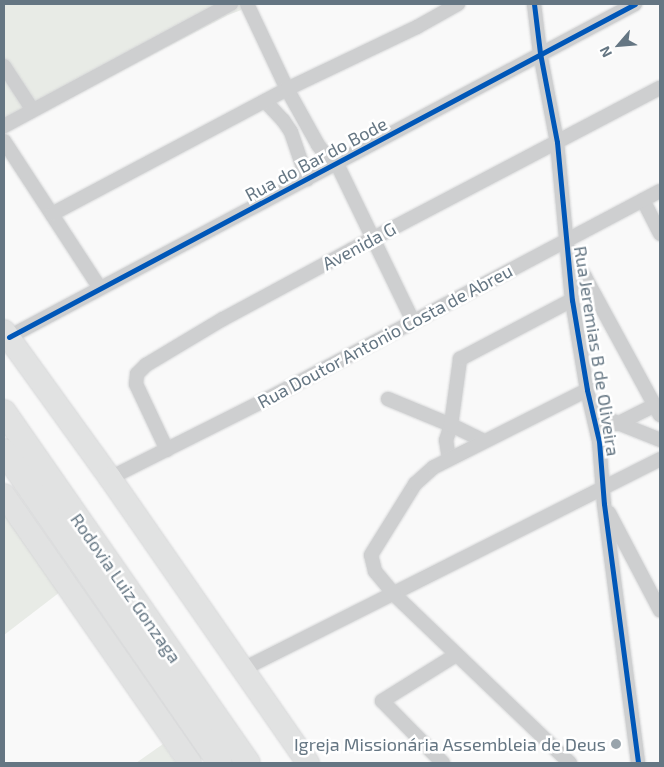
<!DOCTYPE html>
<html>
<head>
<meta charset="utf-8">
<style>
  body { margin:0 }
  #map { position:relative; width:664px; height:767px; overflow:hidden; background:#f9f9f9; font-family:"Exo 2",sans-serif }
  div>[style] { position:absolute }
  .green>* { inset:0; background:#e8ebe6 }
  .roads { filter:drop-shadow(0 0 1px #d5d6d7) drop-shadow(0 0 1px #d5d6d7) }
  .minor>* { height:14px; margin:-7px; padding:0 7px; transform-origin:7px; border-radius:7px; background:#cecfd0 }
  .primary>* { height:22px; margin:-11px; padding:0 11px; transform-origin:11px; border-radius:11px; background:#e1e2e2 }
  .trunk>* { height:24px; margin:-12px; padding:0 12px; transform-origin:12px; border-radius:12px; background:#e1e2e2 }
  .cycleway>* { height:5px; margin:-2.5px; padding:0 2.5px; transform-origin:2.5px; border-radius:2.5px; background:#0057b8 }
  .dots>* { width:14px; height:14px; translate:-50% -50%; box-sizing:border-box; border:2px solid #fff; border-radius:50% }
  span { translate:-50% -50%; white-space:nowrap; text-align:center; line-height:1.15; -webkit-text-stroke:5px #fff; paint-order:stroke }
  .street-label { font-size:18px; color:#657683 }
  .poi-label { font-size:18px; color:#657683 }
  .right { translate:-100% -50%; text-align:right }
  .frame { position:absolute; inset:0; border:5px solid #657683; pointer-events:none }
  .north { position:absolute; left:594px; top:20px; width:50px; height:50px; -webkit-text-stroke:4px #fff; paint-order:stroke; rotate:243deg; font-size:14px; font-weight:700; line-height:20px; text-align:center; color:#657683 }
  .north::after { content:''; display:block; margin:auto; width:18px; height:22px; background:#657683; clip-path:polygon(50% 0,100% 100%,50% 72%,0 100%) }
</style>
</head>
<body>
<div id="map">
  <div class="green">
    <i style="clip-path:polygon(4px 4px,257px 4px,228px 15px,4px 133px)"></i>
    <i style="clip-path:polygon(4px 509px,60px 592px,4px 635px)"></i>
    <i style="clip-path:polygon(163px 744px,176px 763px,136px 763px)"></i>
  </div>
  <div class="roads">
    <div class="minor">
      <i style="left:247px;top:4px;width:94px;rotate:64.8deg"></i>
      <i style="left:287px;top:89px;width:64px;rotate:61deg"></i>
      <i style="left:318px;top:145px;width:18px;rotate:52deg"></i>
      <i style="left:329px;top:159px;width:9px;rotate:32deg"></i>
      <i style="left:337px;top:164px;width:174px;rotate:64.2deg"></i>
      <i style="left:534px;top:4px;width:49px;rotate:83deg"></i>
      <i style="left:540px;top:53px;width:91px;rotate:79.2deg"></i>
      <i style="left:557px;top:142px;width:159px;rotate:84.6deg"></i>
      <i style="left:572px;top:300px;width:91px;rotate:80.5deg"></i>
      <i style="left:587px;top:390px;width:52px;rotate:76.8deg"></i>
      <i style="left:599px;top:441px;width:63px;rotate:85.5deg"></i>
      <i style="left:604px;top:504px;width:261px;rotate:82.5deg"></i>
      <i style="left:4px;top:66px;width:51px;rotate:56.9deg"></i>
      <i style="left:265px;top:101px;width:26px;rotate:47deg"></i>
      <i style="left:283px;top:120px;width:14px;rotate:56deg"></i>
      <i style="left:291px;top:132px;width:50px;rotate:71.2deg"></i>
      <i style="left:4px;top:126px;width:258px;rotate:-28.3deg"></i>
      <i style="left:4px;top:141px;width:174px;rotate:56.9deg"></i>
      <i style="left:643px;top:200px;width:38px;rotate:63deg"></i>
      <i style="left:52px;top:214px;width:266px;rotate:-28deg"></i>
      <i style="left:287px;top:89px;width:144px;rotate:-25.5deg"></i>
      <i style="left:417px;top:27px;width:47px;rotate:-29.3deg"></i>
      <i style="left:569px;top:253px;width:29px;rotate:56deg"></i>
      <i style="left:585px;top:277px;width:157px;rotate:61.5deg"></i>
      <i style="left:9px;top:337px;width:709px;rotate:-28.01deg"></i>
      <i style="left:388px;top:399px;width:68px;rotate:22.4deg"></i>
      <i style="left:451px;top:425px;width:16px;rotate:108deg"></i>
      <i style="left:446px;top:440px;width:19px;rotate:81deg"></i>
      <i style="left:593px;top:413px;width:72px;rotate:21.9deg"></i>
      <i style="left:617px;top:424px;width:42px;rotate:-26.6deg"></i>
      <i style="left:484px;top:441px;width:37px;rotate:-154deg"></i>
      <i style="left:451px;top:425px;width:67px;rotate:-82.2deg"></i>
      <i style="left:460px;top:359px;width:127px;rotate:-27.8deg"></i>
      <i style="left:167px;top:450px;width:73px;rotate:-115.2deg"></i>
      <i style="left:136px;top:384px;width:10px;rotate:-84deg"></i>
      <i style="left:137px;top:374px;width:13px;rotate:-45deg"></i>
      <i style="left:146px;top:365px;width:90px;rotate:-30.9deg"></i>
      <i style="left:223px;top:319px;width:145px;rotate:-28.3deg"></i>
      <i style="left:351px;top:250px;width:349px;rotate:-27.7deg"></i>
      <i style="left:110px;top:478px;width:178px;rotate:-26.7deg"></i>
      <i style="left:269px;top:398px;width:442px;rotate:-27.9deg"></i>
      <i style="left:609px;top:513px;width:110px;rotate:62.3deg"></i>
      <i style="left:243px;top:669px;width:467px;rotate:-26.7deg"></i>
      <i style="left:443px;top:763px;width:87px;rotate:-134.5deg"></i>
      <i style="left:382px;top:701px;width:87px;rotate:-31.9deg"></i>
      <i style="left:570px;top:763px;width:244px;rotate:-136.2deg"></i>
      <i style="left:394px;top:594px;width:30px;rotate:-130deg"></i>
      <i style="left:375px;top:571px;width:16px;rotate:-104deg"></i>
      <i style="left:371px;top:555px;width:84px;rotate:-58.2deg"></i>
      <i style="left:415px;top:484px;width:25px;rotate:-42deg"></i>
      <i style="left:434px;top:467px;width:171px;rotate:-26.7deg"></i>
    </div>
    <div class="primary">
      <i style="left:4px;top:331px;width:181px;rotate:54.2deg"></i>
      <i style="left:110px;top:478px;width:347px;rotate:55.2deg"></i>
      <i style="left:4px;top:495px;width:326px;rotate:55.2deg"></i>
    </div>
    <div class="trunk">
      <i style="left:4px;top:412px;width:427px;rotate:55.2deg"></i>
      <i style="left:4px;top:451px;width:379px;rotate:55.3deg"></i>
    </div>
  </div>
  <div class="cycleway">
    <i style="left:534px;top:4px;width:49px;rotate:83deg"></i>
    <i style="left:540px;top:53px;width:91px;rotate:79.2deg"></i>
    <i style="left:557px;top:142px;width:159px;rotate:84.6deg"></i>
    <i style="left:572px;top:300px;width:91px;rotate:80.5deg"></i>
    <i style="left:587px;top:390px;width:52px;rotate:76.8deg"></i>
    <i style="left:599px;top:441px;width:63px;rotate:85.5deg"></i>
    <i style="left:604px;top:504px;width:261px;rotate:82.5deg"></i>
    <i style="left:9px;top:337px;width:709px;rotate:-28.01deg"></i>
  </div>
  <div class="dots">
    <i style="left:616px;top:744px;background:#99a4ac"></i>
  </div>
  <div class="street-label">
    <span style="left:316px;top:159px;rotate:-28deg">Rua do Bar do Bode</span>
    <span style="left:359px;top:246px;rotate:-28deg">Avenida G</span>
    <span style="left:385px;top:336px;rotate:-28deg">Rua Doutor Antonio Costa de Abreu</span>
    <span style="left:597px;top:351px;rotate:81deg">Rua Jeremias B de Oliveira</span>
    <span style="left:126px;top:588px;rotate:55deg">Rodovia Luiz Gonzaga</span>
  </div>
  <div class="poi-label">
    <span class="right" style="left:606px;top:744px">Igreja Missionária Assembleia de Deus</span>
  </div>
  <div class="frame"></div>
  <div class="north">N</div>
</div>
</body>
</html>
